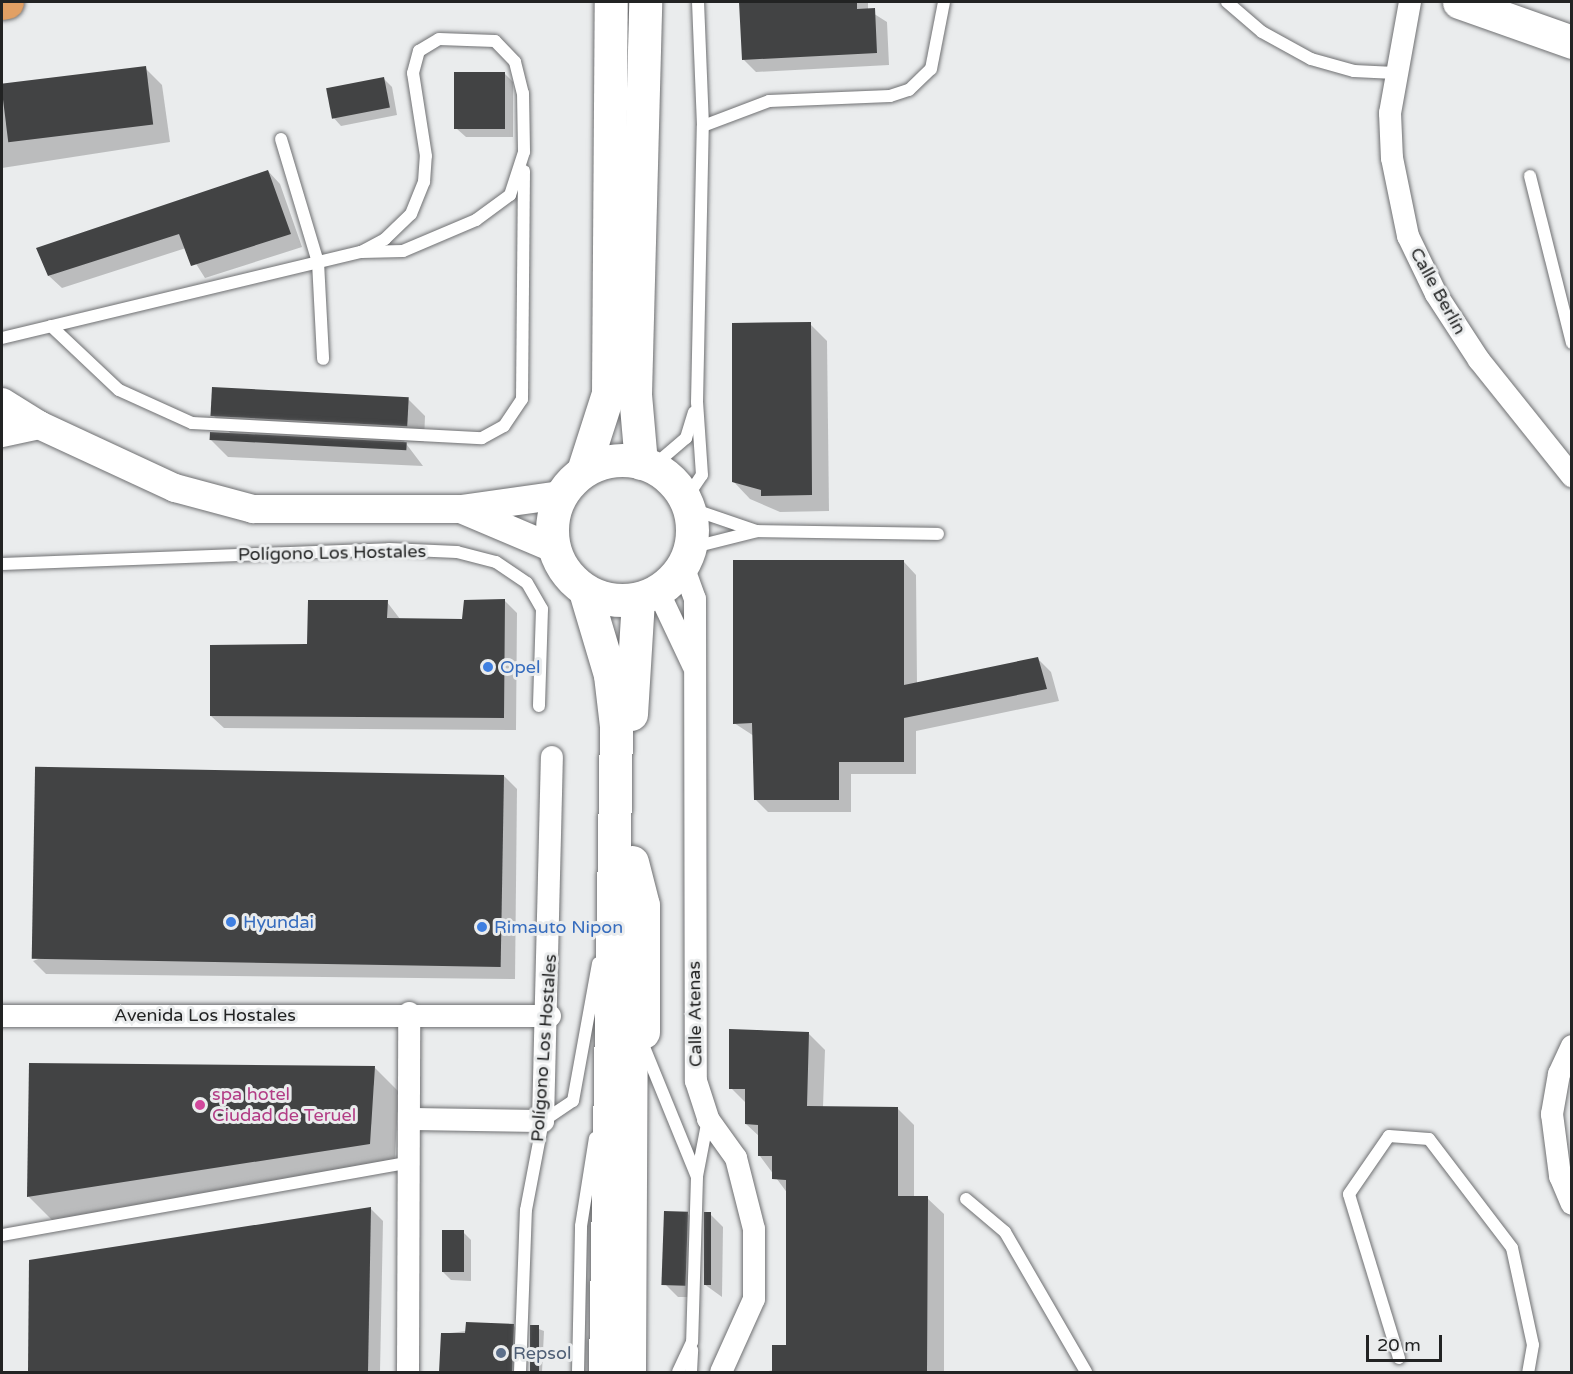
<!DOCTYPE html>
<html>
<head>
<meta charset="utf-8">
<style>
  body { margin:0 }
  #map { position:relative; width:1573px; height:1374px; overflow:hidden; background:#eaeced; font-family:"Varela Round",sans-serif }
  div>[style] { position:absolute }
  .shadow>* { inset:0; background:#0003 }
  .building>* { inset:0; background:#424344; transform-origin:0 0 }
  .roads { filter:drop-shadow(0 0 2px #6f7072) drop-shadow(0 0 2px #6f7072) }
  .service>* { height:12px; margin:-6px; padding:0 6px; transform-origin:6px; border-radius:6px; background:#fff }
  .minor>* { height:22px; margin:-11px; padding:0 11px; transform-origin:11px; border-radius:11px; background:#fff }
  .tertiary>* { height:28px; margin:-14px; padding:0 14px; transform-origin:14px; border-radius:14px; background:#fff }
  .secondary>* { height:33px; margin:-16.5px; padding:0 16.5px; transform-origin:16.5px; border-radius:16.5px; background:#fff }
  .secondary>.ring { margin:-16.5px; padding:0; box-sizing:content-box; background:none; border:33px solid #fff; border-radius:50% }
  .trunk>* { height:33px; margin:-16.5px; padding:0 16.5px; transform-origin:16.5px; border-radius:16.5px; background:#e2a064 }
  .dots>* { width:16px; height:16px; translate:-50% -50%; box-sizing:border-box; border:3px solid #eaeced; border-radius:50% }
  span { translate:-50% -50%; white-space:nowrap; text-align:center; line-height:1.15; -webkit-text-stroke:6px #eaeced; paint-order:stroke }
  .street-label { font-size:18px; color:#222323 }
  .shop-label { font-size:18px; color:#366cbe }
  .left { translate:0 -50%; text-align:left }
  .hotel-label { font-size:18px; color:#b23c85 }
  .service-label { font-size:18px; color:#4e5e75 }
  .frame { position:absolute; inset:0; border:3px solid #222323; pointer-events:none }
  .scale { position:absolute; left:1366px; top:1335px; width:76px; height:27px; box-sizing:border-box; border:3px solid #222323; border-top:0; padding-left:8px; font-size:18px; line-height:21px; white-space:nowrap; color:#222323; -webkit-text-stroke:4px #eaeced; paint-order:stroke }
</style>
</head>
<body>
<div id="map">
  <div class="shadow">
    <i style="clip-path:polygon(740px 2px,868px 2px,868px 10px,887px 22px,889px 65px,756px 72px,744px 60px)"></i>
    <i style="clip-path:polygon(145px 68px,162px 85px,170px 142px,2px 168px,2px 92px)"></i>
    <i style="clip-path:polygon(505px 74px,513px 82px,513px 137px,466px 137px,457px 129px)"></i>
    <i style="clip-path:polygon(384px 79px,392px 87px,397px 115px,341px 126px,333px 117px)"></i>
    <i style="clip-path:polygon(268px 171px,280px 184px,302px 247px,205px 278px,186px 248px,62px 288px,49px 276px)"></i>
    <i style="clip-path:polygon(810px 324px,827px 341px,829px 511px,780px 512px,750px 499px,733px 481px)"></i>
    <i style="clip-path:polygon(408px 399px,425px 416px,424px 442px,404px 441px,423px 466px,228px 457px,211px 440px,232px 435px,213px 415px)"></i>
    <i style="clip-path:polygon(904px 562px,916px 575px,917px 684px,1038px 659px,1051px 672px,1059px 701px,916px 731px,916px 774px,851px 774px,851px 812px,768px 812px,755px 799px,754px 736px,734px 723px)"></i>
    <i style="clip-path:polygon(504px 600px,517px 613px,516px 730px,224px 728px,211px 716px,309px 646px,387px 602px,400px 619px,464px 621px)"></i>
    <i style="clip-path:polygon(504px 776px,517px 789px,515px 979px,46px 974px,33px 961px)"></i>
    <i style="clip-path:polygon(809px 1034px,825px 1050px,823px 1107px,897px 1108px,914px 1125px,914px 1197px,927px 1198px,944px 1214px,944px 1372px,763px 1372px,774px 1370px,787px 1346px,788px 1194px,760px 1156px,760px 1137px,746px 1124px,747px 1104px,731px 1088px)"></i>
    <i style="clip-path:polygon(30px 1064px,374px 1067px,399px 1092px,394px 1169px,53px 1221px,29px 1197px)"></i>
    <i style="clip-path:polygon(371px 1209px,383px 1221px,380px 1372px,29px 1372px,30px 1262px)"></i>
    <i style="clip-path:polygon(687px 1213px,700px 1226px,698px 1297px,678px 1297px,665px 1284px)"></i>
    <i style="clip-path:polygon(710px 1214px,723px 1227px,722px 1297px,704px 1284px)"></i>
    <i style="clip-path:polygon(463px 1232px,471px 1240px,471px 1281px,451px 1280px,443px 1272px)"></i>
    <i style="clip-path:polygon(513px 1325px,518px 1330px,516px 1372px,440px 1372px,442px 1334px)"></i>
    <i style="clip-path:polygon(531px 1326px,544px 1331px,542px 1372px,530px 1372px)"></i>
  </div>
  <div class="building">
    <i style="clip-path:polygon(739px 2px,857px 2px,857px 9px,875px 8px,877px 53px,742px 60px)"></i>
    <i style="left:146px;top:66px;width:59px;height:146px;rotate:83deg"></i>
    <i style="left:505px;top:72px;width:57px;height:51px;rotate:90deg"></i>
    <i style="left:384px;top:77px;width:31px;height:59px;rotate:79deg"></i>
    <i style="clip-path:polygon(268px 170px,291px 234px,191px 266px,179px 234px,48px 276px,36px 248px)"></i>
    <i style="clip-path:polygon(811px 322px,812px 495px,761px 496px,761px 490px,732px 482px,732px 323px)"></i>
    <i style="left:212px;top:387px;width:197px;height:29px;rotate:3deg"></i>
    <i style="left:210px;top:432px;width:197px;height:8px;rotate:3deg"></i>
    <i style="clip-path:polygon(733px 560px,904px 560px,904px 685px,1038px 657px,1047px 689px,904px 718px,904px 762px,839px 762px,839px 800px,754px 800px,752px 723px,733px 724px)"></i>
    <i style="clip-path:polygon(505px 599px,504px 718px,210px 716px,210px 645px,307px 644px,308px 600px,388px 600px,387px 618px,462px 619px,464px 600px)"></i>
    <i style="left:504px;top:775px;width:192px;height:469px;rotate:91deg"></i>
    <i style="clip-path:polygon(729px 1029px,809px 1032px,807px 1106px,898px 1107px,898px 1196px,928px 1196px,927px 1372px,772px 1372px,772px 1345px,786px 1345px,786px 1180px,772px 1179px,772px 1156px,758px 1156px,758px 1125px,745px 1124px,745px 1089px,729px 1089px)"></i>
    <i style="clip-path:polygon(29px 1063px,375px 1066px,370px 1144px,27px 1197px)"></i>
    <i style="clip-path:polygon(371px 1207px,368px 1372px,28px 1372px,29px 1260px)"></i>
    <i style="left:664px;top:1211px;width:24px;height:74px;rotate:2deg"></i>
    <i style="left:704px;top:1212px;width:7px;height:73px"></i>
    <i style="left:442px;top:1230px;width:22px;height:42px"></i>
    <i style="clip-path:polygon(466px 1322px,514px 1324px,512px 1372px,439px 1372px,441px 1333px,465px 1333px)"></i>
    <i style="left:530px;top:1325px;width:9px;height:47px"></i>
  </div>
  <div class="roads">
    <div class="service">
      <i style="left:1227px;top:2px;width:46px;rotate:40.6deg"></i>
      <i style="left:1262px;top:32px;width:56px;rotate:28.9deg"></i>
      <i style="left:1311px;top:59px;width:45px;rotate:15.6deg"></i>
      <i style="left:1354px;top:71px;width:41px;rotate:2.8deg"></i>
      <i style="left:703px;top:126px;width:71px;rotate:-20.7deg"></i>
      <i style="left:769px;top:101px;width:121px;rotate:-2.4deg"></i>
      <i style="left:890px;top:96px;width:20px;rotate:-18deg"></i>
      <i style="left:909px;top:90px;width:30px;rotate:-44deg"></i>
      <i style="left:931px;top:69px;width:68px;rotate:-79deg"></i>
      <i style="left:281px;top:139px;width:128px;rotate:73.3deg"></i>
      <i style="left:318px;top:262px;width:97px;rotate:87deg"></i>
      <i style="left:1530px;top:176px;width:172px;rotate:75.9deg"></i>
      <i style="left:51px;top:326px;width:93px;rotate:43.3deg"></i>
      <i style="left:119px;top:390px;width:80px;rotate:24.3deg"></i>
      <i style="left:192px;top:423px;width:290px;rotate:3deg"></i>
      <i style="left:482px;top:438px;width:25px;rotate:-29deg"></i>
      <i style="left:504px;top:426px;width:32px;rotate:-56deg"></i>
      <i style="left:522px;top:399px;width:228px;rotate:-89.5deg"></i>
      <i style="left:2px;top:338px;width:369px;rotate:-13.5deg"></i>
      <i style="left:361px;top:252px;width:27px;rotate:-28deg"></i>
      <i style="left:385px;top:239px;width:36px;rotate:-44deg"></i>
      <i style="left:411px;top:214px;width:35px;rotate:-68deg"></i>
      <i style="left:424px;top:182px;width:26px;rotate:-86deg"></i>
      <i style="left:426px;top:156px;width:84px;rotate:-98.9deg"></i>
      <i style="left:413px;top:73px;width:23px;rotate:-75deg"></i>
      <i style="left:419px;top:51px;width:23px;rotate:-31deg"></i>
      <i style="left:439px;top:39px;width:56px;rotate:2deg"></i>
      <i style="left:495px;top:41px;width:29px;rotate:46deg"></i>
      <i style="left:515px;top:62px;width:32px;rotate:76deg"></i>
      <i style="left:523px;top:93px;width:59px;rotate:89deg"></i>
      <i style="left:524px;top:152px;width:45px;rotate:108deg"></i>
      <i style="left:510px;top:195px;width:42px;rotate:143.7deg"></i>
      <i style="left:476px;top:220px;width:79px;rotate:157deg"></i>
      <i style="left:403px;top:251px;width:42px;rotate:178.6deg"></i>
      <i style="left:652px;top:467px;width:45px;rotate:-40.5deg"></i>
      <i style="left:686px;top:438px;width:27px;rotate:-73deg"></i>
      <i style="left:685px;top:500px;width:30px;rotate:-56deg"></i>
      <i style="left:702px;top:475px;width:73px;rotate:-93.9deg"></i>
      <i style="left:697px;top:402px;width:276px;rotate:-88.8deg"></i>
      <i style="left:703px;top:126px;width:124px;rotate:-92.3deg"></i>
      <i style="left:689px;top:508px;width:71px;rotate:18.9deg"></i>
      <i style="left:690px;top:548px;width:69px;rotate:-14.2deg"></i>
      <i style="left:757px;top:531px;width:181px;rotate:0.9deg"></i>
      <i style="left:2px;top:564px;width:387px;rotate:-2.2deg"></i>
      <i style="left:389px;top:549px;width:68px;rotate:2.5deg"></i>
      <i style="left:457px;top:552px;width:40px;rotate:14.4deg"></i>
      <i style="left:496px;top:562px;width:37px;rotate:34deg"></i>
      <i style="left:527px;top:583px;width:30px;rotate:60deg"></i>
      <i style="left:542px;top:609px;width:97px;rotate:91.8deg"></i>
      <i style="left:644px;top:1047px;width:140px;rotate:67.8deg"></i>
      <i style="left:697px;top:1177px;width:165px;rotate:91.7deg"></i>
      <i style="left:692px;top:1342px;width:33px;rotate:115deg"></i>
      <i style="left:697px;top:1176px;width:58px;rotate:-79.1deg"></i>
      <i style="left:966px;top:1199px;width:51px;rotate:40.2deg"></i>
      <i style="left:1005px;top:1232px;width:162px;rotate:59.9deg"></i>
      <i style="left:2px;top:1235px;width:412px;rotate:-10.1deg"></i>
      <i style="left:1399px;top:1358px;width:171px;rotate:-107deg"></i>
      <i style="left:1349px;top:1194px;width:70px;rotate:-55.4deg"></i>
      <i style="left:1389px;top:1136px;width:40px;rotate:4.3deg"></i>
      <i style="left:1429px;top:1139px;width:137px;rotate:52.7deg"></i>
      <i style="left:1512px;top:1248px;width:99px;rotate:77.8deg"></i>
      <i style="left:1533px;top:1345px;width:27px;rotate:100deg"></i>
      <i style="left:520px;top:1372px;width:162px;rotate:-87.9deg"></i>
      <i style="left:526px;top:1210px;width:91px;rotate:-79.2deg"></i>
      <i style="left:543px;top:1121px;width:36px;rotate:-34deg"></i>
      <i style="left:573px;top:1101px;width:140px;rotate:-79.7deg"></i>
      <i style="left:578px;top:1372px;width:146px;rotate:-88.8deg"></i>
      <i style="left:581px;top:1226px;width:89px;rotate:-81deg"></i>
      <i style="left:691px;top:1372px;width:22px;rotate:-87deg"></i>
    </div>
    <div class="minor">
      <i style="left:1410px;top:2px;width:113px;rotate:100.2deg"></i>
      <i style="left:1390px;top:113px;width:45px;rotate:87.5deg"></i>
      <i style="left:1392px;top:158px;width:80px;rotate:78.4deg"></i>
      <i style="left:1408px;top:236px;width:64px;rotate:64.2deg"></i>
      <i style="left:1436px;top:294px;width:79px;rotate:56.9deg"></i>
      <i style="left:1479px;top:360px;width:149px;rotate:51.3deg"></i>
      <i style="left:683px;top:566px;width:35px;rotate:70deg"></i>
      <i style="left:695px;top:599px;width:482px;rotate:89.9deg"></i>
      <i style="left:696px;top:1081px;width:40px;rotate:72deg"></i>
      <i style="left:708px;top:1119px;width:48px;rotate:54.3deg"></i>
      <i style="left:736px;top:1158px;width:73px;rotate:75.8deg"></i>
      <i style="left:754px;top:1229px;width:70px;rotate:90deg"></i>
      <i style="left:754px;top:1299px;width:80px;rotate:114.3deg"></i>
      <i style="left:658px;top:591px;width:82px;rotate:64.7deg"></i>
      <i style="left:2px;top:1016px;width:548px"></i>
      <i style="left:1572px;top:1046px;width:31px;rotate:115deg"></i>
      <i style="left:1559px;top:1074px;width:41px;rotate:99.9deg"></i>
      <i style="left:1552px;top:1114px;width:63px;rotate:82.6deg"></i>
      <i style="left:1560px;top:1176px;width:30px;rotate:67deg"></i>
      <i style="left:409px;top:1119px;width:134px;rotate:0.9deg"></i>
      <i style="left:543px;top:1121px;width:364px;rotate:-88.6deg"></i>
      <i style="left:408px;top:1372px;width:359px;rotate:-89.8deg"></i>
    </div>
    <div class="tertiary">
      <i style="left:2px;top:402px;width:44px;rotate:31.9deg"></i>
      <i style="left:39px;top:425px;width:150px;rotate:24.9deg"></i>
      <i style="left:175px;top:488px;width:81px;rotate:15.1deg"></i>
      <i style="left:253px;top:509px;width:208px"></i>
      <i style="left:461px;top:509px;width:100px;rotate:-8deg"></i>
      <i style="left:2px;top:433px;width:38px;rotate:-12deg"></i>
      <i style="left:461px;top:509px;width:100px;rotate:23deg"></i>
    </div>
    <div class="secondary">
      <i style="left:1459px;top:2px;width:120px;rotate:19.5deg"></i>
      <i class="ring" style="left:552px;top:460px;width:107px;height:107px"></i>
      <i style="left:641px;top:463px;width:69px;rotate:-95deg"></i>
      <i style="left:635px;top:394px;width:392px;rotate:-88.5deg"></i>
      <i style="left:583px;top:471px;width:82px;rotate:-72.2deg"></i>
      <i style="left:608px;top:393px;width:391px;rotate:-89.6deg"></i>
      <i style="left:585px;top:591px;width:88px;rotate:73.4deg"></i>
      <i style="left:610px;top:675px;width:51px;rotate:83.3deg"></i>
      <i style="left:616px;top:726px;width:646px;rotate:90.98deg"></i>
      <i style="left:631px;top:714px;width:114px;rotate:-86.5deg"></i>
      <i style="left:632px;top:862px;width:44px;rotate:75.7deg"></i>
      <i style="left:643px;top:905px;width:127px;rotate:90deg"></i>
      <i style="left:629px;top:1372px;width:364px;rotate:-89.7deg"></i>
    </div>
    <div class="trunk">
      <i style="left:2px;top:3px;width:5px;rotate:-11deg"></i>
    </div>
  </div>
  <div class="dots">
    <i style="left:488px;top:667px;background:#3f7fe0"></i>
    <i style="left:231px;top:922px;background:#3f7fe0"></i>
    <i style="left:482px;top:927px;background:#3f7fe0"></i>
    <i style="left:200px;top:1105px;background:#d1479c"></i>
    <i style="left:501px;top:1353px;background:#5c6f8a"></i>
  </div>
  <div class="street-label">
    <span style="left:1438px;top:291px;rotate:61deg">Calle Berlín</span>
    <span style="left:332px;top:553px;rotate:-1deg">Polígono Los Hostales</span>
    <span style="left:695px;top:1014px;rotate:-91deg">Calle Atenas</span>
    <span style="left:205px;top:1015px">Avenida Los Hostales</span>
    <span style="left:544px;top:1048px;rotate:-86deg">Polígono Los Hostales</span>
  </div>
  <div class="shop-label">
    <span class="left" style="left:500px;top:667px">Opel</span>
    <span class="left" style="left:243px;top:922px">Hyundai</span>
    <span class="left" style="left:494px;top:927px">Rimauto Nipon</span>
  </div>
  <div class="hotel-label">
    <span class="left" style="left:212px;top:1105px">spa hotel<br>Ciudad de Teruel</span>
  </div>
  <div class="service-label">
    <span class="left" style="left:513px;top:1353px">Repsol</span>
  </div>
  <div class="frame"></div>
  <div class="scale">20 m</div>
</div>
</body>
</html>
